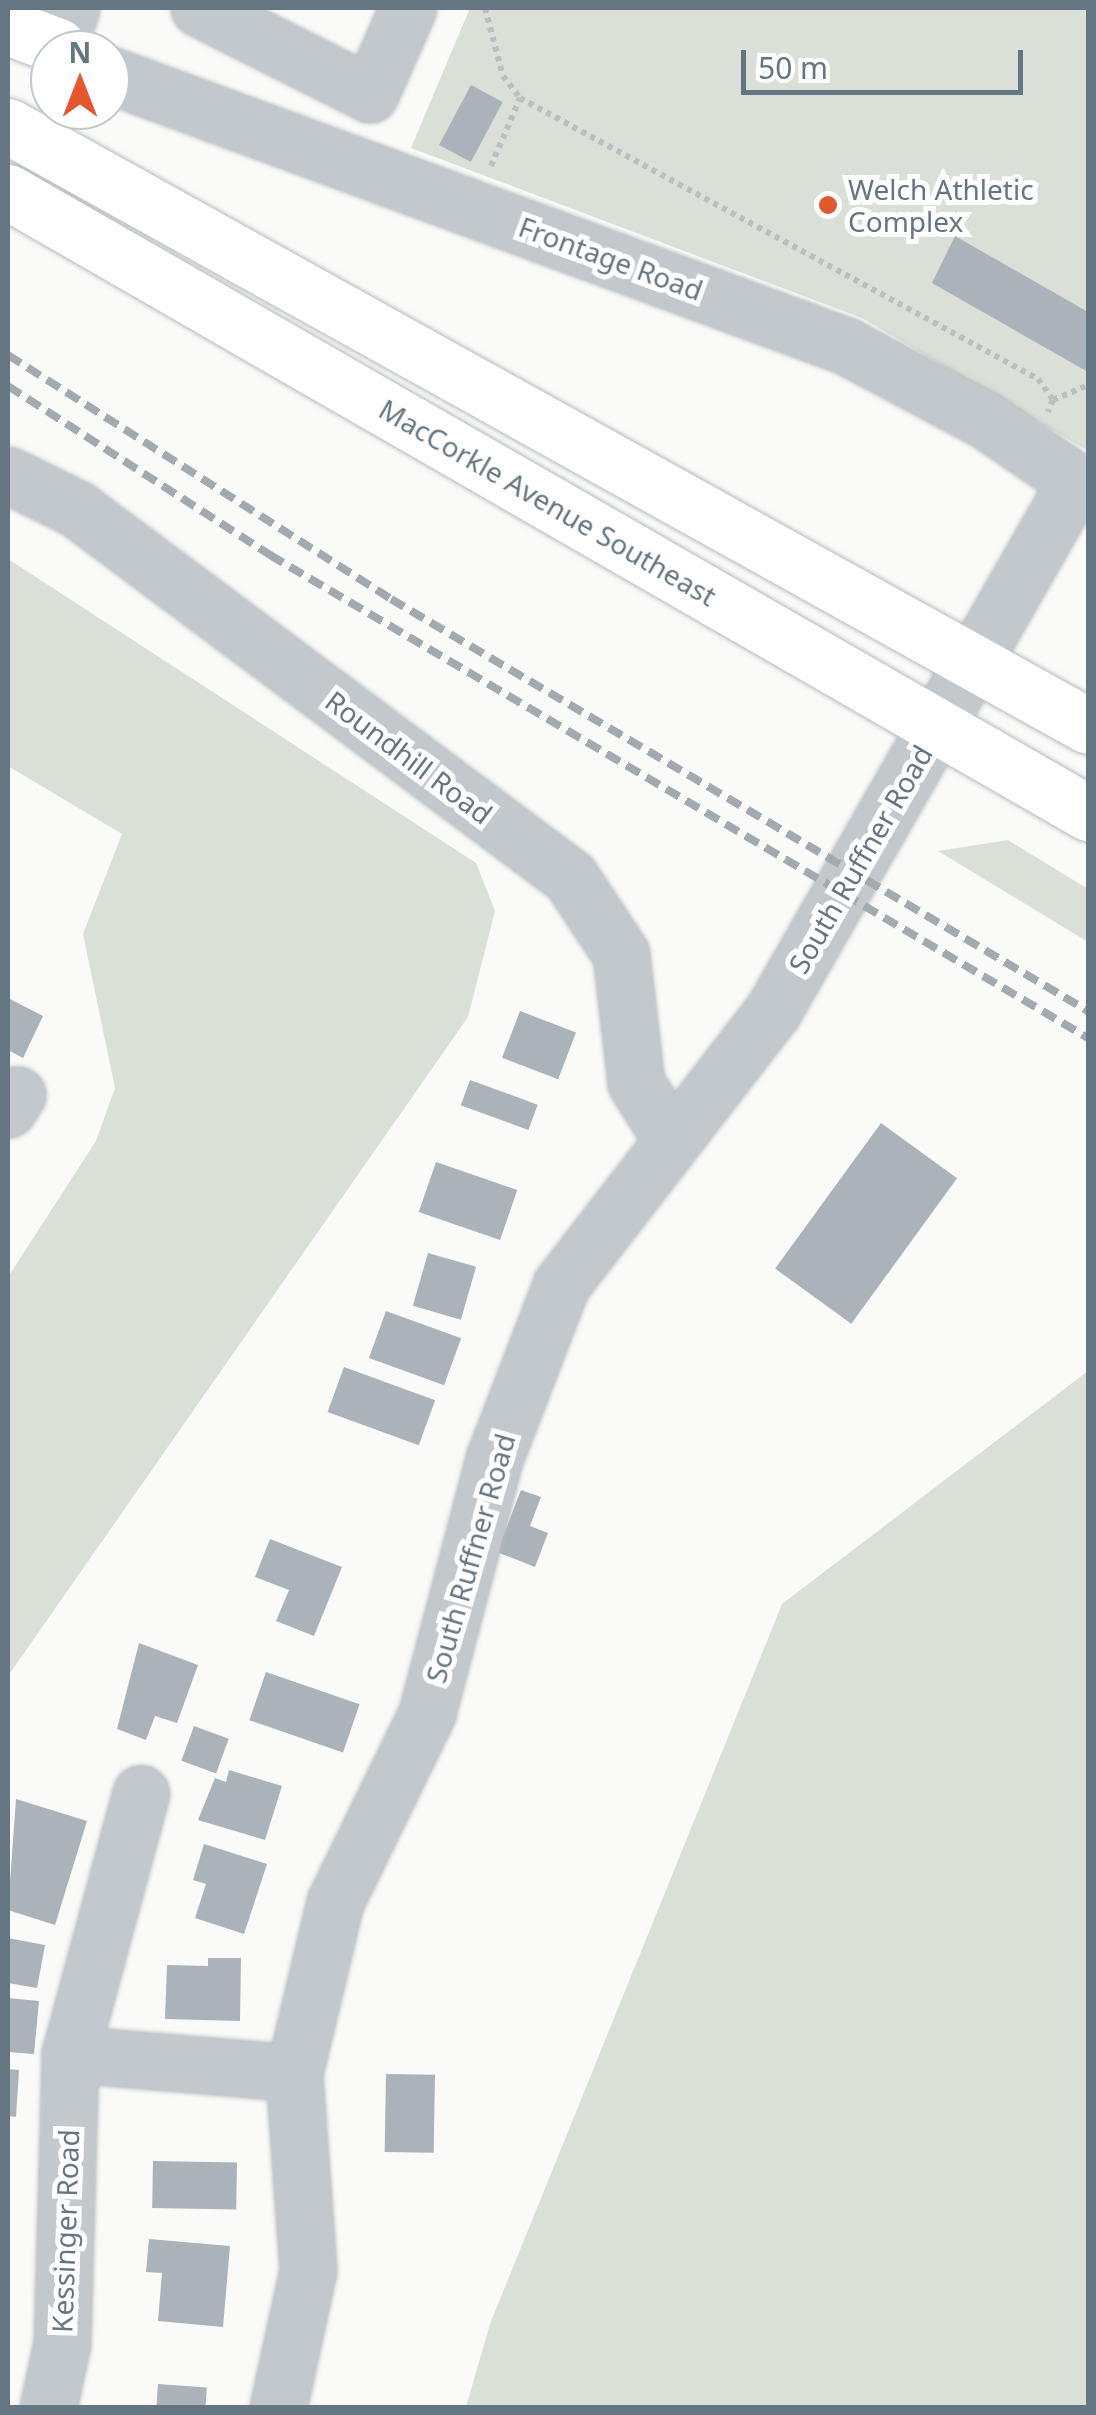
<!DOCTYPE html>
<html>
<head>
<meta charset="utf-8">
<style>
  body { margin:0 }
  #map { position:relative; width:1096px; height:2415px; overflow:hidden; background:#fafaf8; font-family:"Noto Sans",sans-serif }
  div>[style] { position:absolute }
  .green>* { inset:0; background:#dadfd7 }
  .building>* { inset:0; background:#aab3b9; transform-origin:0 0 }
  .path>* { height:6px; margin-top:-3px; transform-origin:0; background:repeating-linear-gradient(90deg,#bbbfc2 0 5px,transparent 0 10px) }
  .roads { filter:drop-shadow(0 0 2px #b5babe) drop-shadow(0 0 2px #b5babe) }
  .minor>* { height:55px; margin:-27.5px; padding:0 27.5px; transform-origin:27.5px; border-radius:27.5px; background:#c3c8cc }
  .major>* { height:55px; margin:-27.5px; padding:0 27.5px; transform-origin:27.5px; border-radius:27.5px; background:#fff }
  .rail>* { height:8px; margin-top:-4px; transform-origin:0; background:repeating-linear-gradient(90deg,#a2aab0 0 15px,transparent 0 23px) }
  .dots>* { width:28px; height:28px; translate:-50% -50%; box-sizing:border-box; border:5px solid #fff; border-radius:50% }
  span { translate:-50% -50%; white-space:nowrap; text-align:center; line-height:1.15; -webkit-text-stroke:10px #fff; paint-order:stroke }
  .poi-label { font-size:28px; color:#657683 }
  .left { translate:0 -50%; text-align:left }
  .street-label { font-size:28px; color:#657683 }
  .frame { position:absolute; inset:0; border:10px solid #657683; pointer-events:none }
  .north { position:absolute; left:30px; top:30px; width:100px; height:100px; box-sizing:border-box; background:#fff; border:2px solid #c1c8cd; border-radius:50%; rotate:0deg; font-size:28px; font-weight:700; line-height:40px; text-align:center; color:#657683 }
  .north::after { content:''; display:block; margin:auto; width:35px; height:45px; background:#e4572e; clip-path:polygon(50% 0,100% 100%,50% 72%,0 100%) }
  .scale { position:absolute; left:741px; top:50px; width:282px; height:45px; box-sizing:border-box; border:5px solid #657683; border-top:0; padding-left:12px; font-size:30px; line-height:35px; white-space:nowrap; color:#657683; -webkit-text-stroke:8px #fff; paint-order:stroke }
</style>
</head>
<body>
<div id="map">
  <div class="green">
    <i style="clip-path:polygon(470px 8px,1088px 8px,1088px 451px,862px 318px,411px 148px)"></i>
    <i style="clip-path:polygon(8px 559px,476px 863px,495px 911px,468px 1017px,8px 1676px,8px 1277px,96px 1141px,115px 1088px,83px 934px,122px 834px,8px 766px)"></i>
    <i style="clip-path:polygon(1008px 840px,1088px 889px,1088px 942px,938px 851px)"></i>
    <i style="clip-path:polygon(1088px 1371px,1088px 2407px,466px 2407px,490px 2324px,782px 1604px)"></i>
  </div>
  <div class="building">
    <i style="left:471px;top:85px;width:36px;height:68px;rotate:28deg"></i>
    <i style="clip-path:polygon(955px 236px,1088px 312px,1088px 372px,932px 283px)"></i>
    <i style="clip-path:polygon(8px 998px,43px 1016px,23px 1058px,8px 1050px)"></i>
    <i style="left:520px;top:1011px;width:60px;height:50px;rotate:21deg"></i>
    <i style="left:470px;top:1080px;width:72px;height:27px;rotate:20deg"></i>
    <i style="left:881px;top:1123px;width:94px;height:180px;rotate:36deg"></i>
    <i style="left:436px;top:1162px;width:86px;height:53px;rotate:19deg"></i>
    <i style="left:428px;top:1253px;width:50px;height:55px;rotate:16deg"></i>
    <i style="left:386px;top:1311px;width:80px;height:50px;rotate:20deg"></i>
    <i style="left:344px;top:1367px;width:97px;height:48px;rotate:20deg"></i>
    <i style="clip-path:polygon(521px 1490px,541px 1497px,530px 1526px,548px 1533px,535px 1567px,497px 1552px)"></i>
    <i style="clip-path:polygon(270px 1539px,342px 1567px,314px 1636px,276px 1621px,289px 1590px,255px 1577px)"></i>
    <i style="clip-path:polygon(139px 1643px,198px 1665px,177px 1723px,155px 1716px,146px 1740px,117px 1729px)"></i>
    <i style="left:266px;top:1672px;width:99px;height:51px;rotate:19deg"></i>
    <i style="left:194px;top:1726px;width:37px;height:37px;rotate:20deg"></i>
    <i style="clip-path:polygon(229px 1770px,282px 1786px,265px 1840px,198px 1820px,215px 1778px,226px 1782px)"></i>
    <i style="clip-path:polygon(16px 1799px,87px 1821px,55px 1925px,8px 1910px)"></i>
    <i style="clip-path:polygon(204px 1844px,267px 1864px,244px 1934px,195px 1918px,206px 1884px,193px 1880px)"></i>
    <i style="clip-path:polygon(8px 1938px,45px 1945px,37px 1988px,8px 1983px)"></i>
    <i style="clip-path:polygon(208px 1958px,241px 1958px,240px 2021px,165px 2019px,167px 1965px,208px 1966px)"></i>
    <i style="clip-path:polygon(8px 1998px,39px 2001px,34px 2054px,8px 2052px)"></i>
    <i style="clip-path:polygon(8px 2069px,19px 2070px,16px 2117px,8px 2116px)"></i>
    <i style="left:386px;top:2074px;width:49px;height:78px;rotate:1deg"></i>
    <i style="left:153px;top:2161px;width:84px;height:47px;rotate:1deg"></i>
    <i style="clip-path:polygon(149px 2239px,230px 2246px,223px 2327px,158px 2321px,162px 2273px,146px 2272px)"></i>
    <i style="left:158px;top:2384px;width:49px;height:24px;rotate:4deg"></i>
  </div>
  <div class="path">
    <i style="left:485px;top:8px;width:70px;rotate:75.2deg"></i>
    <i style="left:503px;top:76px;width:28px;rotate:52deg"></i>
    <i style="left:520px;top:98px;width:589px;rotate:28.48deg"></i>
    <i style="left:1038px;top:379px;width:26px;rotate:54deg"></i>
    <i style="left:1053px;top:400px;width:13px;rotate:113deg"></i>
    <i style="left:491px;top:166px;width:74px;rotate:-66.9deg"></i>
    <i style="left:1053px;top:400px;width:38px;rotate:-23deg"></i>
  </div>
  <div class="roads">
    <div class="minor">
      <i style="left:199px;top:8px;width:191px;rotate:26.7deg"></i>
      <i style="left:370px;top:94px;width:94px;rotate:-66.2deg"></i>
      <i style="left:65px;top:50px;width:8px;rotate:-150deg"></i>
      <i style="left:58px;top:46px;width:40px;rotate:-71.1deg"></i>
      <i style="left:110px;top:75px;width:784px;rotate:20.21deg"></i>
      <i style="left:846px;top:346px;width:160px;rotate:28deg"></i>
      <i style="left:987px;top:421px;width:122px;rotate:34.3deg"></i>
      <i style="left:8px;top:475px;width:77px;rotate:26.2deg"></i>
      <i style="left:77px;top:509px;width:615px;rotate:36.74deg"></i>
      <i style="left:570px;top:877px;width:92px;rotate:56.5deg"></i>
      <i style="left:621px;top:954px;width:130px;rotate:83.4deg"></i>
      <i style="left:636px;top:1083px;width:66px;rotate:58deg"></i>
      <i style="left:8px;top:1109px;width:17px;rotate:-57deg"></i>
      <i style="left:70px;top:2054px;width:225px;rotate:4.8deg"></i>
      <i style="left:48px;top:2408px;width:66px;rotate:-77.8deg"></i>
      <i style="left:62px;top:2343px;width:289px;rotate:-88.4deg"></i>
      <i style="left:70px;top:2054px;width:270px;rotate:-74.8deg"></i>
      <i style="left:278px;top:2408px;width:141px;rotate:-77.7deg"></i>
      <i style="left:308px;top:2270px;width:197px;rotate:-94.1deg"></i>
      <i style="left:294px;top:2073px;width:176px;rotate:-76.5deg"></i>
      <i style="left:335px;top:1902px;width:210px;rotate:-64deg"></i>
      <i style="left:427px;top:1713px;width:263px;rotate:-75.2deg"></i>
      <i style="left:494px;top:1459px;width:186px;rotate:-68.9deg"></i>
      <i style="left:561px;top:1285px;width:346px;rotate:-52.3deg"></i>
      <i style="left:773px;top:1011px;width:610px;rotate:-60.24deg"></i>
    </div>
    <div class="major">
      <i style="left:8px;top:27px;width:53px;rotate:20.8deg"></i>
      <i style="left:8px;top:126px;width:1235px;rotate:29.05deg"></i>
      <i style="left:8px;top:192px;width:1246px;rotate:29.9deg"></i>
    </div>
  </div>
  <div class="rail">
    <i style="left:8px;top:355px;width:454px;rotate:32.5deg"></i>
    <i style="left:391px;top:599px;width:810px;rotate:30.59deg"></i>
    <i style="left:8px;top:386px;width:312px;rotate:32.8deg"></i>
    <i style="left:270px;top:555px;width:950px;rotate:30.56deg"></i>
  </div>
  <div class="dots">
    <i style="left:828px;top:205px;background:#e4572e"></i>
  </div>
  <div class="poi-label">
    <span class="left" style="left:848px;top:205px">Welch Athletic<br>Complex</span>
  </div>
  <div class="street-label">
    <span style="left:611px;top:258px;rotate:20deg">Frontage Road</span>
    <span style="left:548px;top:502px;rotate:30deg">MacCorkle Avenue Southeast</span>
    <span style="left:409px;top:757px;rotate:37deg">Roundhill Road</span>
    <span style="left:860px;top:859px;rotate:-60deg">South Ruffner Road</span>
    <span style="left:470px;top:1558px;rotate:-74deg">South Ruffner Road</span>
    <span style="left:65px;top:2231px;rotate:-88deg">Kessinger Road</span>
  </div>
  <div class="frame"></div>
  <div class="north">N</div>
  <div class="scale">50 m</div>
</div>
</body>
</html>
